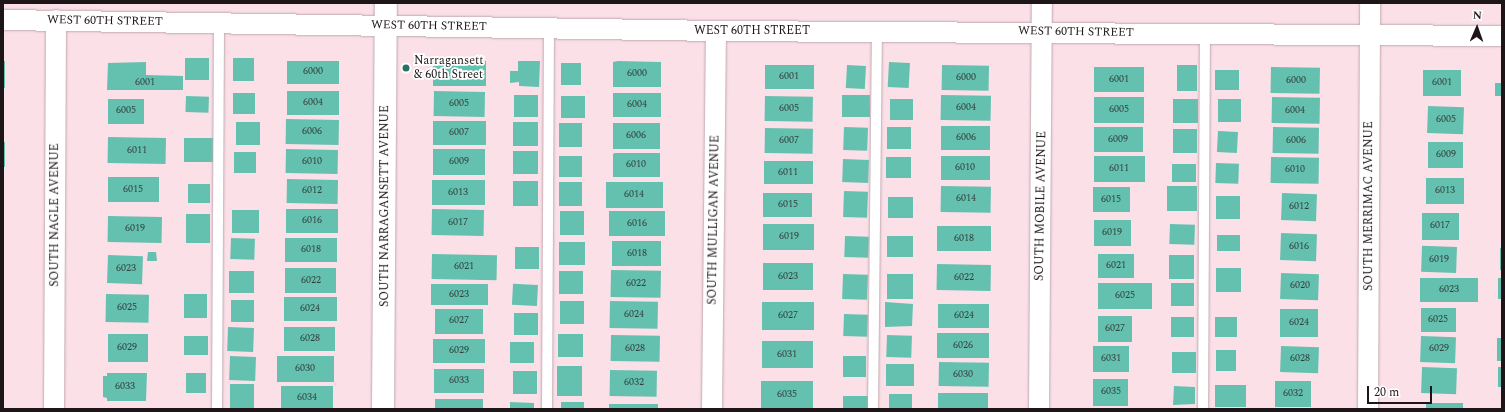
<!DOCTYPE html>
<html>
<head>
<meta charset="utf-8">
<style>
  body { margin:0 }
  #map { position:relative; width:1505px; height:412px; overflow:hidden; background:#fbe0e8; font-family:Spectral,serif }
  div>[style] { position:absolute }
  .building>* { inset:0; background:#65c1af; transform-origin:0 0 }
  .roads { filter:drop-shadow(0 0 1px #c0a7ae) drop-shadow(0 0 1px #c0a7ae) }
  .service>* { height:10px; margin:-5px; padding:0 5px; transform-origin:5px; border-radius:5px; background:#fff }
  .minor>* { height:20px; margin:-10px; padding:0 10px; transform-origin:10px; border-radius:10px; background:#fff }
  .tertiary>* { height:22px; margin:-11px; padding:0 11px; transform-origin:11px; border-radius:11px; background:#fff }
  .dots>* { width:11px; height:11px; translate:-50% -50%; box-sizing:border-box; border:2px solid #fff; border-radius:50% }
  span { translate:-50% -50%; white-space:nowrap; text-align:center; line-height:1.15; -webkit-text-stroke:3.5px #fff; paint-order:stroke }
  .number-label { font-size:10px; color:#30403e }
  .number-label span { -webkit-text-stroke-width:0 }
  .street-label { font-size:12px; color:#1e1518 }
  .poi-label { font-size:12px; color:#1e1518 }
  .left { translate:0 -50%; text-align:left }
  .frame { position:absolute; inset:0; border:4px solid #1e1518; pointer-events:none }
  .north { position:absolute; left:1457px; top:8px; width:40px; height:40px; -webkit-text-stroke:3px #fff; paint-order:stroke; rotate:2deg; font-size:11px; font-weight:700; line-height:16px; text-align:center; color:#1e1518 }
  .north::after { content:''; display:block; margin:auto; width:14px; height:18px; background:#1e1518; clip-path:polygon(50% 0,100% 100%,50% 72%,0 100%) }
  .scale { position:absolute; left:1367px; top:386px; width:65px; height:18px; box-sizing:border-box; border:2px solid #1e1518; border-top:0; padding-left:5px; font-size:12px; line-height:14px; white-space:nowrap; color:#1e1518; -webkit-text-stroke:3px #fff; paint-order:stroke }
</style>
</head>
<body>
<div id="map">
  <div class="building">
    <i style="left:185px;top:58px;width:24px;height:22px"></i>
    <i style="left:233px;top:58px;width:21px;height:23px"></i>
    <i style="left:3px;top:61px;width:2px;height:27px"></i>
    <i style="left:287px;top:61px;width:52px;height:23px"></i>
    <i style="left:433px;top:61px;width:53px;height:25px"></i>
    <i style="clip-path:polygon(518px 61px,540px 61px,539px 87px,519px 86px,519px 82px,510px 83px,510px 71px,518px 71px)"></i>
    <i style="clip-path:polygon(618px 61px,661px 62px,661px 87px,613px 87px,613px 62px)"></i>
    <i style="clip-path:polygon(146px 62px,146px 75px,183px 76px,183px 90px,107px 90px,108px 63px)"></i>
    <i style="left:889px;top:62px;width:21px;height:25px;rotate:3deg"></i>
    <i style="left:561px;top:63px;width:20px;height:22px"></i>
    <i style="left:765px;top:65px;width:49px;height:24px"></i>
    <i style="left:847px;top:65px;width:19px;height:23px;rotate:3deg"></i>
    <i style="left:942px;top:65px;width:47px;height:25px;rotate:1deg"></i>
    <i style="left:1177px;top:65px;width:20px;height:26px"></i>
    <i style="left:1094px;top:67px;width:50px;height:25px"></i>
    <i style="left:1271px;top:67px;width:49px;height:26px;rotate:1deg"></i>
    <i style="left:1215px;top:70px;width:24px;height:20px"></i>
    <i style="left:1423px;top:70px;width:38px;height:26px"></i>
    <i style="left:1495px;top:83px;width:7px;height:13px"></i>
    <i style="left:287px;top:91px;width:52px;height:24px"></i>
    <i style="left:434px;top:91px;width:51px;height:25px;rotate:1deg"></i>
    <i style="left:233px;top:93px;width:22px;height:21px"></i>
    <i style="left:613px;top:93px;width:48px;height:24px"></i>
    <i style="left:514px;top:95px;width:24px;height:22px"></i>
    <i style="left:842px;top:95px;width:28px;height:22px"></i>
    <i style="left:941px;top:95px;width:50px;height:25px;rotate:1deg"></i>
    <i style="left:186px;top:96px;width:23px;height:16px;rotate:2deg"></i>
    <i style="left:561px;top:96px;width:24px;height:22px"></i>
    <i style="left:765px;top:96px;width:48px;height:25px;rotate:1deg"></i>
    <i style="left:1094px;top:97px;width:50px;height:26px"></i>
    <i style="left:1272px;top:97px;width:48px;height:26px;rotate:1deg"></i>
    <i style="left:108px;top:99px;width:36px;height:25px"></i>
    <i style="left:890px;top:99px;width:23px;height:21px"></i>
    <i style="left:1173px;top:99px;width:25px;height:24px"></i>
    <i style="left:1218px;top:99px;width:23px;height:23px"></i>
    <i style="left:1428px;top:106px;width:36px;height:27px;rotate:2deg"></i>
    <i style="left:286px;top:119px;width:53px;height:25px;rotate:1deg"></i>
    <i style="left:433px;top:121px;width:53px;height:24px"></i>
    <i style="left:236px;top:122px;width:24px;height:23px"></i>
    <i style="left:513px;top:122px;width:25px;height:24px"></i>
    <i style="left:559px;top:123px;width:23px;height:24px"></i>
    <i style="left:613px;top:123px;width:47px;height:26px"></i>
    <i style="left:941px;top:126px;width:49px;height:24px"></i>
    <i style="left:844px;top:127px;width:24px;height:23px;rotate:2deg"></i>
    <i style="left:887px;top:127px;width:24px;height:22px"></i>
    <i style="left:1143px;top:127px;width:25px;height:49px;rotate:90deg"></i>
    <i style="left:1273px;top:127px;width:46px;height:26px;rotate:1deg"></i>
    <i style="left:765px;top:128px;width:48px;height:25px;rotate:1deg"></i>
    <i style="left:1173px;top:129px;width:24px;height:24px"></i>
    <i style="left:1218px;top:131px;width:20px;height:21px;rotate:3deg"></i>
    <i style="left:108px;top:137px;width:58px;height:26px;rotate:1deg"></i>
    <i style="left:184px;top:138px;width:29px;height:24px"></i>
    <i style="left:3px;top:142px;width:2px;height:25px"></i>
    <i style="left:1428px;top:142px;width:35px;height:26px"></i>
    <i style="left:286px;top:149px;width:52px;height:24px;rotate:1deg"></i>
    <i style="left:433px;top:149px;width:52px;height:26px"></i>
    <i style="left:513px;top:151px;width:25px;height:23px"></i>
    <i style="left:234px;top:152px;width:22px;height:21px"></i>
    <i style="clip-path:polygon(615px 153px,660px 153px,660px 177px,613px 177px,613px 154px)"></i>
    <i style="left:559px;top:156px;width:23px;height:21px"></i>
    <i style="left:941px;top:156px;width:49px;height:24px"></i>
    <i style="left:1094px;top:156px;width:51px;height:26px"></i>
    <i style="left:886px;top:157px;width:25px;height:21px"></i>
    <i style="left:1271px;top:157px;width:48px;height:26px;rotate:1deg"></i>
    <i style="left:843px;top:159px;width:26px;height:23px;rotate:2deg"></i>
    <i style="left:764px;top:161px;width:49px;height:23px"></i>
    <i style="left:1216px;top:163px;width:23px;height:20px;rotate:2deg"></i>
    <i style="left:1172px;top:164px;width:24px;height:18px"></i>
    <i style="left:108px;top:177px;width:51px;height:25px"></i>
    <i style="left:1426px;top:178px;width:38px;height:26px"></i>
    <i style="left:287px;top:179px;width:51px;height:24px;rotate:1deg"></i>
    <i style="left:432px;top:180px;width:53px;height:25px"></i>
    <i style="left:513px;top:181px;width:25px;height:25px"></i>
    <i style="left:559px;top:182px;width:23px;height:24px"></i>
    <i style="left:606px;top:182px;width:57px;height:26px"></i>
    <i style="left:188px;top:184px;width:22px;height:19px"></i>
    <i style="left:941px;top:186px;width:50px;height:26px;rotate:1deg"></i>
    <i style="left:1167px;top:186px;width:30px;height:25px"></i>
    <i style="left:1093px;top:187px;width:37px;height:25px"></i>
    <i style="left:844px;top:191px;width:24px;height:26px;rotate:2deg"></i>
    <i style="left:763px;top:193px;width:49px;height:24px"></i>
    <i style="left:1282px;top:193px;width:35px;height:27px;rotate:2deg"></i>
    <i style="left:1216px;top:196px;width:24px;height:23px"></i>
    <i style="left:888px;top:197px;width:25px;height:21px"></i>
    <i style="left:286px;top:209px;width:52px;height:24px"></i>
    <i style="left:432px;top:209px;width:52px;height:26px;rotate:1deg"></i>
    <i style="left:232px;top:210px;width:27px;height:23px"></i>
    <i style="left:560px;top:211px;width:24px;height:24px"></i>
    <i style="left:609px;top:211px;width:56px;height:25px"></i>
    <i style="left:1422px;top:213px;width:37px;height:27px"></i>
    <i style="left:186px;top:214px;width:24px;height:29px"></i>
    <i style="left:108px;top:216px;width:54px;height:26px;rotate:1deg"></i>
    <i style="left:1094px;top:220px;width:37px;height:26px"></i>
    <i style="left:763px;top:224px;width:51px;height:26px"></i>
    <i style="left:1170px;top:224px;width:25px;height:20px;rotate:2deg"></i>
    <i style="left:937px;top:226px;width:54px;height:25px"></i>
    <i style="left:1281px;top:233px;width:36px;height:27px;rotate:2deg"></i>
    <i style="left:1217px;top:235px;width:23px;height:16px"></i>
    <i style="left:845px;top:236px;width:24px;height:21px;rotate:2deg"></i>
    <i style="left:887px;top:236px;width:26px;height:21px"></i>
    <i style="left:231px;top:238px;width:24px;height:21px;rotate:2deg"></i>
    <i style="left:285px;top:238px;width:52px;height:24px"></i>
    <i style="left:612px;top:241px;width:49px;height:25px"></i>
    <i style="left:585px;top:242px;width:23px;height:26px;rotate:90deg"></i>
    <i style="left:515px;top:247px;width:24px;height:22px"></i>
    <i style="left:1457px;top:247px;width:26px;height:35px;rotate:92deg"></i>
    <i style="left:1500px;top:248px;width:2px;height:22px"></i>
    <i style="clip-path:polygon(148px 252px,156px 252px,157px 261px,147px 261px)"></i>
    <i style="left:432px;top:254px;width:65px;height:25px;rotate:1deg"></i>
    <i style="left:1098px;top:254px;width:36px;height:24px"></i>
    <i style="left:108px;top:255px;width:35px;height:28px;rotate:2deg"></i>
    <i style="left:1169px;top:255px;width:25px;height:24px"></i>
    <i style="left:763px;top:263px;width:50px;height:27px"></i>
    <i style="left:937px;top:264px;width:54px;height:26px;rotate:1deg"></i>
    <i style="left:285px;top:268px;width:51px;height:25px"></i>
    <i style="left:1216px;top:268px;width:25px;height:24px"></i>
    <i style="left:611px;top:270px;width:50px;height:27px;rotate:1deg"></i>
    <i style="left:229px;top:271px;width:25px;height:22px"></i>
    <i style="left:559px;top:271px;width:24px;height:23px"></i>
    <i style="left:1281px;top:273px;width:38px;height:26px;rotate:2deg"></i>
    <i style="left:843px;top:274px;width:25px;height:25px;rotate:2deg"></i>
    <i style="left:887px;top:274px;width:26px;height:25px"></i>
    <i style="left:1420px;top:278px;width:58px;height:24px"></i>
    <i style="left:1498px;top:278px;width:4px;height:21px"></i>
    <i style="left:1098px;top:283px;width:54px;height:26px"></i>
    <i style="left:1171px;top:283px;width:23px;height:23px"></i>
    <i style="left:431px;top:284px;width:57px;height:21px"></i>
    <i style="left:538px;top:285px;width:21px;height:25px;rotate:93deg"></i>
    <i style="left:106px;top:294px;width:43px;height:28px;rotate:1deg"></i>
    <i style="left:184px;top:294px;width:23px;height:24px"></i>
    <i style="left:284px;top:297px;width:53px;height:24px"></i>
    <i style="left:231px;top:300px;width:23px;height:22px"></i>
    <i style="left:560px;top:301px;width:24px;height:23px"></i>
    <i style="left:610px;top:301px;width:48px;height:27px;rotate:1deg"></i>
    <i style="left:762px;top:302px;width:52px;height:28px"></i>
    <i style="clip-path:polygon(885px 302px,913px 304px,912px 326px,885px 327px)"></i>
    <i style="left:938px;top:304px;width:51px;height:24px"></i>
    <i style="left:1421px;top:308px;width:35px;height:24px"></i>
    <i style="left:435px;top:309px;width:48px;height:25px"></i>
    <i style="left:1280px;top:309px;width:38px;height:28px"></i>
    <i style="left:514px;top:313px;width:24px;height:22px"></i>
    <i style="left:844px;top:314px;width:24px;height:22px;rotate:2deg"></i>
    <i style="left:1098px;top:316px;width:34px;height:26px"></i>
    <i style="left:1171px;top:317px;width:23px;height:20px"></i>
    <i style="left:1215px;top:317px;width:22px;height:20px"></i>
    <i style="left:228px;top:327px;width:26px;height:24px;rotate:2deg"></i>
    <i style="left:284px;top:327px;width:51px;height:24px"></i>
    <i style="left:937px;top:333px;width:52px;height:25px"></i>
    <i style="left:108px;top:334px;width:40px;height:28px"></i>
    <i style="left:558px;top:334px;width:25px;height:23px"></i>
    <i style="left:611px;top:335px;width:49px;height:26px;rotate:1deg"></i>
    <i style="left:887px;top:335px;width:25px;height:22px;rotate:2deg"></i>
    <i style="left:184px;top:336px;width:24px;height:19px"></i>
    <i style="left:1421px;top:336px;width:35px;height:26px;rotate:2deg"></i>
    <i style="left:1497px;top:338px;width:5px;height:23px"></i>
    <i style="left:433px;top:339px;width:52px;height:24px"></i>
    <i style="left:762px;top:341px;width:51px;height:27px"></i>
    <i style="left:510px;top:342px;width:24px;height:21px"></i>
    <i style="left:1093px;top:346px;width:36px;height:26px"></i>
    <i style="left:1281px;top:346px;width:38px;height:26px;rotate:2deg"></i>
    <i style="left:1216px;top:350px;width:20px;height:21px"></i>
    <i style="left:1172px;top:352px;width:24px;height:21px"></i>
    <i style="left:230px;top:356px;width:26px;height:24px;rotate:2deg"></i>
    <i style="left:277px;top:356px;width:57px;height:26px"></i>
    <i style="left:843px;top:356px;width:23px;height:21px"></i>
    <i style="left:939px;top:362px;width:50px;height:24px;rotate:1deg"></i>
    <i style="left:886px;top:364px;width:28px;height:22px"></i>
    <i style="left:557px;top:366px;width:25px;height:30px"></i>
    <i style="left:1422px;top:367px;width:35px;height:26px;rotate:2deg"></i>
    <i style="left:1498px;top:367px;width:4px;height:20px"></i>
    <i style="left:434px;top:369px;width:50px;height:24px"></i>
    <i style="left:610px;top:370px;width:47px;height:26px;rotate:1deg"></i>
    <i style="left:513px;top:371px;width:24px;height:23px"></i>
    <i style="clip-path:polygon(107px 373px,147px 373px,146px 401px,107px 401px,107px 398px,103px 397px,103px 376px,107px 376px)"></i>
    <i style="left:186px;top:373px;width:20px;height:20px"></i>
    <i style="left:1093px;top:379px;width:35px;height:27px"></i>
    <i style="left:761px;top:381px;width:52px;height:27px"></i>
    <i style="left:1275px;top:381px;width:36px;height:26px"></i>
    <i style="left:230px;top:384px;width:24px;height:25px"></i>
    <i style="left:1215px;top:385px;width:31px;height:22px"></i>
    <i style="left:281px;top:386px;width:52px;height:23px"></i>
    <i style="clip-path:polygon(1174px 386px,1195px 387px,1195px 404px,1173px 405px)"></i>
    <i style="left:938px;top:393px;width:50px;height:16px"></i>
    <i style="left:889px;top:394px;width:23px;height:15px"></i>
    <i style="left:843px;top:396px;width:25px;height:13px"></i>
    <i style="left:435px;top:399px;width:48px;height:10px"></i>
    <i style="clip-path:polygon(510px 402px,534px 403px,534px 409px,510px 409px)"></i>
    <i style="left:561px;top:402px;width:23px;height:7px"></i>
    <i style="left:1426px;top:403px;width:37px;height:6px"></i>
    <i style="left:609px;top:404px;width:49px;height:5px"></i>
  </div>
  <div class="roads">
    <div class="service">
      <i style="left:217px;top:409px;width:386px;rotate:-89.7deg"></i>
      <i style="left:547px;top:409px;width:381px;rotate:-89.7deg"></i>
      <i style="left:873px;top:409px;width:378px;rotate:-89.4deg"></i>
      <i style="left:1203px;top:409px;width:375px;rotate:-89.7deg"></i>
    </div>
    <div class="minor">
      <i style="left:3px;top:20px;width:713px;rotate:0.88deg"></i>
      <i style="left:716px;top:31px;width:786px;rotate:0.36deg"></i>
      <i style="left:54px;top:409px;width:389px;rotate:-89.7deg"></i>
      <i style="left:712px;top:409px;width:378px;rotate:-89.4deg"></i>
      <i style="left:1039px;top:409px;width:406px;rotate:-89.6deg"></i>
      <i style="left:1368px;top:409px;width:406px;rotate:-89.7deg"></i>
    </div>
    <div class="tertiary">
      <i style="left:383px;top:409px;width:406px;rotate:-89.6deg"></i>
    </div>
  </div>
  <div class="dots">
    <i style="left:406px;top:68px;background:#2a7063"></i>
  </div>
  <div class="number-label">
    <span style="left:313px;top:72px">6000</span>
    <span style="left:637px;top:74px">6000</span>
    <span style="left:789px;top:77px">6001</span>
    <span style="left:966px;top:78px">6000</span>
    <span style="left:1119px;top:80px">6001</span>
    <span style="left:1296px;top:81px">6000</span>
    <span style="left:145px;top:83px">6001</span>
    <span style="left:1442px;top:83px">6001</span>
    <span style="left:313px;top:103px">6004</span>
    <span style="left:459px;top:104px">6005</span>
    <span style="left:637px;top:105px">6004</span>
    <span style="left:966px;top:108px">6004</span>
    <span style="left:789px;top:109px">6005</span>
    <span style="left:1119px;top:110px">6005</span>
    <span style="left:126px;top:111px">6005</span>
    <span style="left:1295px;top:111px">6004</span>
    <span style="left:1446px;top:120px">6005</span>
    <span style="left:312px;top:132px">6006</span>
    <span style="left:459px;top:133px">6007</span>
    <span style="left:636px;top:136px">6006</span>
    <span style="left:966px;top:138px">6006</span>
    <span style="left:1118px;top:140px">6009</span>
    <span style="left:789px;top:141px">6007</span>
    <span style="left:1296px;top:141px">6006</span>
    <span style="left:137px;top:151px">6011</span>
    <span style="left:1446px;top:155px">6009</span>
    <span style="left:312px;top:162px">6010</span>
    <span style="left:459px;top:162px">6009</span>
    <span style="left:636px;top:165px">6010</span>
    <span style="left:965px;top:168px">6010</span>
    <span style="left:1119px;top:169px">6011</span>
    <span style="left:1295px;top:170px">6010</span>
    <span style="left:788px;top:173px">6011</span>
    <span style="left:133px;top:190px">6015</span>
    <span style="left:312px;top:191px">6012</span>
    <span style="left:1445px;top:191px">6013</span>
    <span style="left:458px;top:193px">6013</span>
    <span style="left:634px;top:195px">6014</span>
    <span style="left:966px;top:199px">6014</span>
    <span style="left:1111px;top:200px">6015</span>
    <span style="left:788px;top:205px">6015</span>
    <span style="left:1299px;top:207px">6012</span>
    <span style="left:312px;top:221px">6016</span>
    <span style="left:458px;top:223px">6017</span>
    <span style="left:637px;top:224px">6016</span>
    <span style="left:1440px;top:226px">6017</span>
    <span style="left:135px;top:229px">6019</span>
    <span style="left:1112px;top:233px">6019</span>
    <span style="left:789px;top:237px">6019</span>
    <span style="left:964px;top:239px">6018</span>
    <span style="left:1299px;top:247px">6016</span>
    <span style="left:311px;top:250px">6018</span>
    <span style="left:637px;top:254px">6018</span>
    <span style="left:1439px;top:260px">6019</span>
    <span style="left:1116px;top:266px">6021</span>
    <span style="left:464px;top:267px">6021</span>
    <span style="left:126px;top:269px">6023</span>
    <span style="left:788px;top:277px">6023</span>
    <span style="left:964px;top:278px">6022</span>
    <span style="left:311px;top:281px">6022</span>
    <span style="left:636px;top:284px">6022</span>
    <span style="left:1300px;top:286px">6020</span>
    <span style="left:1449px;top:290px">6023</span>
    <span style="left:459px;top:295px">6023</span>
    <span style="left:1125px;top:296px">6025</span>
    <span style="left:127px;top:308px">6025</span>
    <span style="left:310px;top:309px">6024</span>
    <span style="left:634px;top:315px">6024</span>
    <span style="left:788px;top:316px">6027</span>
    <span style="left:964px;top:316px">6024</span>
    <span style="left:1438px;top:320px">6025</span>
    <span style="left:459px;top:321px">6027</span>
    <span style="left:1299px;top:323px">6024</span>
    <span style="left:1115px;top:329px">6027</span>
    <span style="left:310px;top:339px">6028</span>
    <span style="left:963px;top:346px">6026</span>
    <span style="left:127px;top:348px">6029</span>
    <span style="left:635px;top:349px">6028</span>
    <span style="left:1439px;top:349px">6029</span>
    <span style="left:459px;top:351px">6029</span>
    <span style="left:787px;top:355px">6031</span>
    <span style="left:1111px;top:359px">6031</span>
    <span style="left:1300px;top:359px">6028</span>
    <span style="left:305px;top:369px">6030</span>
    <span style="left:963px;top:375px">6030</span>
    <span style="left:459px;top:381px">6033</span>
    <span style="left:634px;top:383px">6032</span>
    <span style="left:125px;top:387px">6033</span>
    <span style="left:1111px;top:392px">6035</span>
    <span style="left:1293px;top:394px">6032</span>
    <span style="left:787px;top:395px">6035</span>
    <span style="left:307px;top:398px">6034</span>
  </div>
  <div class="street-label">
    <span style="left:105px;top:21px;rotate:1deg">WEST 60TH STREET</span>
    <span style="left:429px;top:26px;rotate:1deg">WEST 60TH STREET</span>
    <span style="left:752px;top:31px">WEST 60TH STREET</span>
    <span style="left:1076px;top:32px;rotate:1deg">WEST 60TH STREET</span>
    <span style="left:385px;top:206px;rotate:-90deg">SOUTH NARRAGANSETT AVENUE</span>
    <span style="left:1041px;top:206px;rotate:-89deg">SOUTH MOBILE AVENUE</span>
    <span style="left:1369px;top:206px;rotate:-90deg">SOUTH MERRIMAC AVENUE</span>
    <span style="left:55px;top:215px;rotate:-90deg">SOUTH NAGLE AVENUE</span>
    <span style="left:714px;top:220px;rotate:-89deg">SOUTH MULLIGAN AVENUE</span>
  </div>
  <div class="poi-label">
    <span class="left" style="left:414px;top:68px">Narragansett<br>&amp; 60th Street</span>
  </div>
  <div class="frame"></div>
  <div class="north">N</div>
  <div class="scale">20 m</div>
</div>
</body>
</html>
